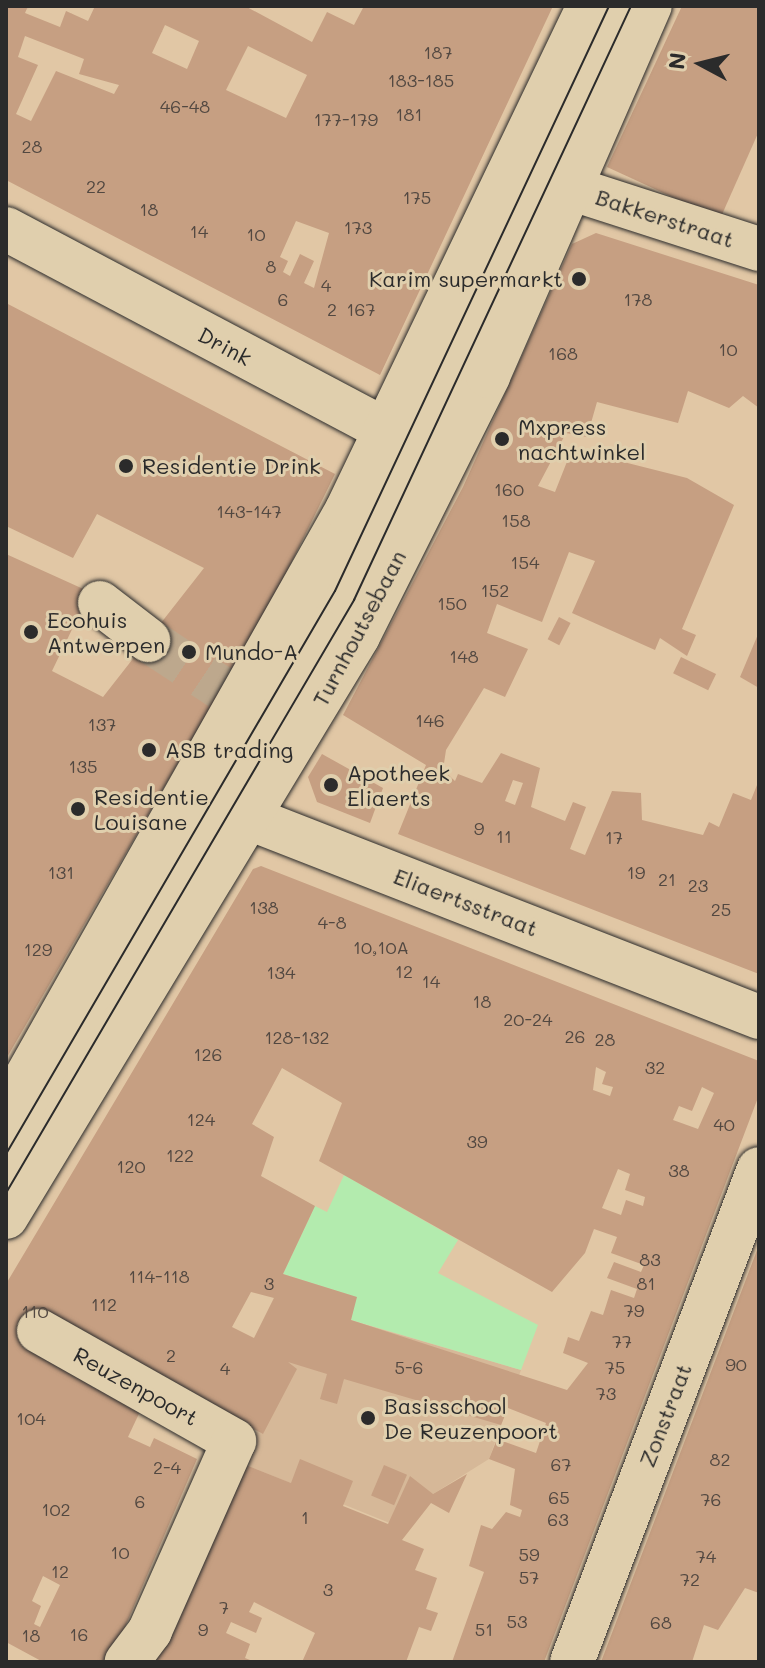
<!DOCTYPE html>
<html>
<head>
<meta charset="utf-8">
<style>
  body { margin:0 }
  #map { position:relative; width:765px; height:1668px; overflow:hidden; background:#e1c7a5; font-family:Mali,sans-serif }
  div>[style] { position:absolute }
  .built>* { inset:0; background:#d6b898 }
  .green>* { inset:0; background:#b3ebae }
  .building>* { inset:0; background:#c69f82; transform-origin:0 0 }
  .minor-tunnel>* { height:44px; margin-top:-22px; transform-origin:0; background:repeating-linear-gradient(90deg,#bda88d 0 44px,transparent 0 66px) }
  .roads { filter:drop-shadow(0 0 2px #2b2b2b) drop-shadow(0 0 2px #2b2b2b) }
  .minor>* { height:44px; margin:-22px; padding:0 22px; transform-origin:22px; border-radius:22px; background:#e0cfad }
  .major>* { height:44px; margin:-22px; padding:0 22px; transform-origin:22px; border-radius:22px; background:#e0cfad }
  .tram>* { height:2px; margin:-1px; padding:0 1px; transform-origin:1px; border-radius:1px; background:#2b2b2b }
  .dots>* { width:22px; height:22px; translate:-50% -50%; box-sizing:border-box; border:4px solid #e0cfad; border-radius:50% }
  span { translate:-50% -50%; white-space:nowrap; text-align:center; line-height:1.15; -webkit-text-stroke:6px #e0cfad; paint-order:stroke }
  .number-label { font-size:18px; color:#524841 }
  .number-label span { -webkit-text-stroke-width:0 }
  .street-label { font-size:22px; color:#2b2b2b }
  .poi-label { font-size:22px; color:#2b2b2b }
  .right { translate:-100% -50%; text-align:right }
  .left { translate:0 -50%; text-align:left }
  .frame { position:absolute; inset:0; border:8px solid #2b2b2b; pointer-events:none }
  .north { position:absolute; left:661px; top:24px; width:80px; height:80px; -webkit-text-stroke:6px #e0cfad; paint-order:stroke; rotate:277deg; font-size:22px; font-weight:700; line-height:32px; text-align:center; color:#2b2b2b }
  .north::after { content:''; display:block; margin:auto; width:28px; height:36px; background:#2b2b2b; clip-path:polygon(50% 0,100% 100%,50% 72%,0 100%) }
</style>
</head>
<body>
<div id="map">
  <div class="built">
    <i style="clip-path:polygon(274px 1298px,521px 1370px,489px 1459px,433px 1494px,407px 1530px,241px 1463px,257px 1431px,219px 1410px)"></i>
  </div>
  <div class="green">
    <i style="clip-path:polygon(344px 1175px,458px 1240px,438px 1273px,538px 1325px,521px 1370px,351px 1320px,356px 1297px,283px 1274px,315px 1206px,327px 1212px)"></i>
  </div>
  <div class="building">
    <i style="clip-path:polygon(evenodd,6px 6px,28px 6px,25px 13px,60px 27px,66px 11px,88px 21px,95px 6px,245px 6px,312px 42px,327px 12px,354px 25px,364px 6px,553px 6px,380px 375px,6px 180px,6px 6px,165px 25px,199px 41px,187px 69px,152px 53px,165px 25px,6px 6px,25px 36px,84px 59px,79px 74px,119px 85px,114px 94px,56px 71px,31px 121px,16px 114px,38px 65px,18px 57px,25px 36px,6px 6px,248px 46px,307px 75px,286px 118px,226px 90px,248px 46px,6px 6px,296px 221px,329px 233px,314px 288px,304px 283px,314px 261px,300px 254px,290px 276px,283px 272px,288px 261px,280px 257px,296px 221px)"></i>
    <i style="clip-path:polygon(682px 6px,759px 6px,759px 131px,720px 219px,607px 167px)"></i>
    <i style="clip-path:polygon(evenodd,596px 233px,759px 285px,759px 408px,743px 396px,729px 408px,688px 391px,678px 423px,597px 402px,587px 437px,566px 433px,538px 486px,555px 492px,572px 449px,687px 478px,734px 505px,682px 629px,696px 635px,687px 656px,660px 638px,655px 650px,572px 613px,595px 561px,569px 552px,542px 622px,497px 604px,487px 633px,528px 649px,505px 697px,484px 688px,446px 750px,443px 770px,455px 781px,458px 774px,482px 783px,501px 753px,540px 768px,531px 807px,565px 821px,573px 802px,586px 807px,570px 849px,585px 855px,612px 791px,641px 793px,642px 820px,703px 835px,709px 822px,719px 827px,733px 793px,751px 800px,759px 780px,759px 974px,398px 834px,426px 765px,343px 715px,463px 487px,572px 244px,596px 233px,513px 780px,523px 783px,515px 805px,505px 801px,513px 780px)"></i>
    <i style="clip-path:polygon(6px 303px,335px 474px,272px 602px,6px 1059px,6px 554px,90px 592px,52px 671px,103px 697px,204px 568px,97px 514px,73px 558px,6px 526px)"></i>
    <i style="left:559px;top:617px;width:13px;height:25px;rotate:27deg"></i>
    <i style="clip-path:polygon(759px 632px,759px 688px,740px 677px)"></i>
    <i style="left:681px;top:657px;width:39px;height:18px;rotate:26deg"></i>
    <i style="clip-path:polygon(322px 754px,383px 788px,370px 823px,317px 802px,308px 777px)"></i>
    <i style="clip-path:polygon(evenodd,261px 866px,759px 1061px,759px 1095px,544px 1662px,452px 1662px,484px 1572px,469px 1566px,481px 1525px,492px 1529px,506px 1512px,520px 1517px,522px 1510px,510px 1505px,515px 1469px,489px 1459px,497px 1439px,536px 1453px,546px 1423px,508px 1408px,501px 1425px,344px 1379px,337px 1404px,320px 1399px,327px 1374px,288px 1362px,297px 1369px,263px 1434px,219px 1410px,144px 1403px,128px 1437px,150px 1447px,154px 1438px,197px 1459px,110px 1662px,43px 1662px,6px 1642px,6px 1284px,253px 869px,261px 866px,596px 1067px,606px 1072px,602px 1084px,613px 1087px,610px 1096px,593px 1090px,596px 1067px,261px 866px,282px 1068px,342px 1103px,319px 1161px,552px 1292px,585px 1253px,594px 1229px,617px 1237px,611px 1253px,644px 1265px,641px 1272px,614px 1262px,607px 1278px,637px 1289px,634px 1298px,611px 1290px,603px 1315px,591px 1311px,579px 1341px,568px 1337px,563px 1353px,588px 1363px,567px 1390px,351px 1320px,357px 1297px,283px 1274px,315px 1206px,261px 1176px,274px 1137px,252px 1124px,282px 1068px,261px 866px,702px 1087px,714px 1093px,698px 1129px,673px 1120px,679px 1106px,692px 1111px,702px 1087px,261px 866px,618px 1169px,630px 1174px,625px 1190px,645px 1197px,643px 1206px,626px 1200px,621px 1215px,602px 1208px,618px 1169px,261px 866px,251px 1292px,274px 1298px,254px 1338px,232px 1327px,251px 1292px,261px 866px,43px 1576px,60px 1585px,40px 1627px,34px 1624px,41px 1606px,32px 1601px,43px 1576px)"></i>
    <i style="clip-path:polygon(759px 1245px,759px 1593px,745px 1588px,718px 1630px,704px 1625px,692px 1662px,601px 1662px)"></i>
    <i style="clip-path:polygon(300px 1459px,353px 1481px,343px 1506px,388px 1524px,410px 1476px,433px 1494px,467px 1474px,449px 1513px,431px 1503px,402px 1540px,424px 1549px,415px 1570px,437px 1578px,426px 1609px,438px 1613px,431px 1631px,419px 1627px,406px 1662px,302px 1662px,315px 1633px,254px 1602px,249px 1612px,262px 1618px,256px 1633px,231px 1622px,226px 1633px,250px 1644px,245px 1658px,255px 1662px,155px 1662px,241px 1463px,291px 1483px)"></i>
    <i style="left:384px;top:1465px;width:25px;height:33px;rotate:23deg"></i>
  </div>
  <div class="minor-tunnel">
    <i style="left:148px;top:640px;width:87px;rotate:33.3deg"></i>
  </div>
  <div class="roads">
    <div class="minor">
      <i style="left:570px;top:188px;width:199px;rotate:17.9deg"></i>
      <i style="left:6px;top:229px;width:465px;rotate:27.9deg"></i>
      <i style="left:100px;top:603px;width:61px;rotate:37.6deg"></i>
      <i style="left:211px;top:817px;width:38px;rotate:2deg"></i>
      <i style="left:249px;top:818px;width:547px;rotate:21.32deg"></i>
      <i style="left:6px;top:1174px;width:670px;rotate:-59.73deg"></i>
      <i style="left:344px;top:595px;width:650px;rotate:-64.89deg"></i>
      <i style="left:39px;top:1331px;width:224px;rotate:29.4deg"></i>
      <i style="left:234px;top:1441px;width:208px;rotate:113.9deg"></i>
      <i style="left:150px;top:1631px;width:39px;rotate:127deg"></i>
      <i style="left:572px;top:1662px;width:527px;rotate:-69.23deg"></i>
    </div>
    <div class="major">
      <i style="left:6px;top:1113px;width:693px;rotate:-60.51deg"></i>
      <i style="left:347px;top:510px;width:559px;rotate:-64.35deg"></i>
      <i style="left:6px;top:1217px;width:679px;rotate:-58.79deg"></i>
      <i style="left:358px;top:636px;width:291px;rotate:-63.4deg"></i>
      <i style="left:488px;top:376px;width:404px;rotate:-66.4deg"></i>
    </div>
  </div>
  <div class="tram">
    <i style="left:6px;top:1154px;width:652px;rotate:-59.7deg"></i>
    <i style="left:335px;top:591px;width:646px;rotate:-64.9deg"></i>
    <i style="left:6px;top:1193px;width:688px;rotate:-59.59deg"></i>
    <i style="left:354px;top:600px;width:655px;rotate:-65deg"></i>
  </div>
  <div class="dots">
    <i style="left:579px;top:279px;background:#2b2b2b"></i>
    <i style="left:502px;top:439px;background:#2b2b2b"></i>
    <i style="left:126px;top:466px;background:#2b2b2b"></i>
    <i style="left:31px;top:632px;background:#2b2b2b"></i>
    <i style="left:189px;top:652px;background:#2b2b2b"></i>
    <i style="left:149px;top:750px;background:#2b2b2b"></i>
    <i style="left:331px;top:785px;background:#2b2b2b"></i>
    <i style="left:78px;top:809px;background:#2b2b2b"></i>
    <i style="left:368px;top:1418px;background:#2b2b2b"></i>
  </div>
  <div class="number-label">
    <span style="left:438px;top:52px">187</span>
    <span style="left:421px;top:80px">183-185</span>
    <span style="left:185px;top:106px">46-48</span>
    <span style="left:409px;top:114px">181</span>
    <span style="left:346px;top:119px">177-179</span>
    <span style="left:32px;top:146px">28</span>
    <span style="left:96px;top:186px">22</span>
    <span style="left:417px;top:197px">175</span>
    <span style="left:149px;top:209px">18</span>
    <span style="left:358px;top:227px">173</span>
    <span style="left:199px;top:231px">14</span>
    <span style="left:256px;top:234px">10</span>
    <span style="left:271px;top:266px">8</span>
    <span style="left:326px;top:285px">4</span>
    <span style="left:283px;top:299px">6</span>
    <span style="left:638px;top:299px">178</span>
    <span style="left:332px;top:309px">2</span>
    <span style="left:361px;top:309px">167</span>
    <span style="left:728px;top:349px">10</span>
    <span style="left:563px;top:353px">168</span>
    <span style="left:509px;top:489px">160</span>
    <span style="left:249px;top:511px">143-147</span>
    <span style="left:516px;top:520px">158</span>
    <span style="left:525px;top:562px">154</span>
    <span style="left:495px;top:590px">152</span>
    <span style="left:452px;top:603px">150</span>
    <span style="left:464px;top:656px">148</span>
    <span style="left:430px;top:720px">146</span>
    <span style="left:102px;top:724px">137</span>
    <span style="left:83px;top:766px">135</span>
    <span style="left:479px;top:828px">9</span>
    <span style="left:504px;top:836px">11</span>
    <span style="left:614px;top:837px">17</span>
    <span style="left:61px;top:872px">131</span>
    <span style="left:636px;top:872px">19</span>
    <span style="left:667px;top:879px">21</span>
    <span style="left:698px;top:885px">23</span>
    <span style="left:264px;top:907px">138</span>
    <span style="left:721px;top:909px">25</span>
    <span style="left:332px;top:922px">4-8</span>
    <span style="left:381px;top:947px">10,10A</span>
    <span style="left:38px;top:949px">129</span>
    <span style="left:404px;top:971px">12</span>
    <span style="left:281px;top:972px">134</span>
    <span style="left:431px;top:981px">14</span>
    <span style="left:482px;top:1001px">18</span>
    <span style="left:528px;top:1019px">20-24</span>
    <span style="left:575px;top:1036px">26</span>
    <span style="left:297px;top:1037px">128-132</span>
    <span style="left:605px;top:1039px">28</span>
    <span style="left:208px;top:1054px">126</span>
    <span style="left:655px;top:1067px">32</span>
    <span style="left:201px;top:1119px">124</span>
    <span style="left:724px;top:1124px">40</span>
    <span style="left:477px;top:1141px">39</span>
    <span style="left:180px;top:1155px">122</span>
    <span style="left:131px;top:1166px">120</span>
    <span style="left:679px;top:1170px">38</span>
    <span style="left:650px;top:1259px">83</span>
    <span style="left:159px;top:1276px">114-118</span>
    <span style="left:269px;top:1283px">3</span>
    <span style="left:646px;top:1283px">81</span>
    <span style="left:104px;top:1304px">112</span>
    <span style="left:634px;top:1310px">79</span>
    <span style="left:35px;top:1311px">110</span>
    <span style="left:622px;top:1341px">77</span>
    <span style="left:171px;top:1355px">2</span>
    <span style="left:736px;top:1364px">90</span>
    <span style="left:409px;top:1367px">5-6</span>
    <span style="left:615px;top:1367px">75</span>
    <span style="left:225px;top:1368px">4</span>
    <span style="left:606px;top:1393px">73</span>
    <span style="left:31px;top:1418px">104</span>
    <span style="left:720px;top:1459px">82</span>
    <span style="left:561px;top:1464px">67</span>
    <span style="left:167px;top:1467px">2-4</span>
    <span style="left:559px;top:1497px">65</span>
    <span style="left:711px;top:1499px">76</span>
    <span style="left:140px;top:1501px">6</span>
    <span style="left:56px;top:1509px">102</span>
    <span style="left:305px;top:1517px">1</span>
    <span style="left:558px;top:1519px">63</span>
    <span style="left:120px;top:1552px">10</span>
    <span style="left:529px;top:1554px">59</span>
    <span style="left:706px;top:1556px">74</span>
    <span style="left:60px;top:1571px">12</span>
    <span style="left:529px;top:1577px">57</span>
    <span style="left:690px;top:1579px">72</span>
    <span style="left:328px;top:1589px">3</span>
    <span style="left:224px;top:1607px">7</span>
    <span style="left:517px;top:1621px">53</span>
    <span style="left:661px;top:1622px">68</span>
    <span style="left:203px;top:1629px">9</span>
    <span style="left:484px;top:1629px">51</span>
    <span style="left:79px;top:1634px">16</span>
    <span style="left:31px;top:1635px">18</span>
  </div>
  <div class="street-label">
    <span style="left:665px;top:218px;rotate:18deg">Bakkerstraat</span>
    <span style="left:225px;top:346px;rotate:28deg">Drink</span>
    <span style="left:359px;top:628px;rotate:-62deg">Turnhoutsebaan</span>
    <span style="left:466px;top:902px;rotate:21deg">Eliaertsstraat</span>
    <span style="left:136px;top:1386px;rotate:29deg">Reuzenpoort</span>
    <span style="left:665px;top:1415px;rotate:-69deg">Zonstraat</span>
  </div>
  <div class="poi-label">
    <span class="right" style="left:563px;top:279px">Karim supermarkt</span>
    <span class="left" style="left:518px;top:439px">Mxpress<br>nachtwinkel</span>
    <span class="left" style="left:142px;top:466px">Residentie Drink</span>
    <span class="left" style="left:47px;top:632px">Ecohuis<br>Antwerpen</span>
    <span class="left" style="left:205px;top:652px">Mundo-A</span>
    <span class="left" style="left:165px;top:750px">ASB trading</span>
    <span class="left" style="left:347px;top:785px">Apotheek<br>Eliaerts</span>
    <span class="left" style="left:94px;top:809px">Residentie<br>Louisane</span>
    <span class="left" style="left:384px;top:1418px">Basisschool<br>De Reuzenpoort</span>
  </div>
  <div class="frame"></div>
  <div class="north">N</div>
</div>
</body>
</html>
